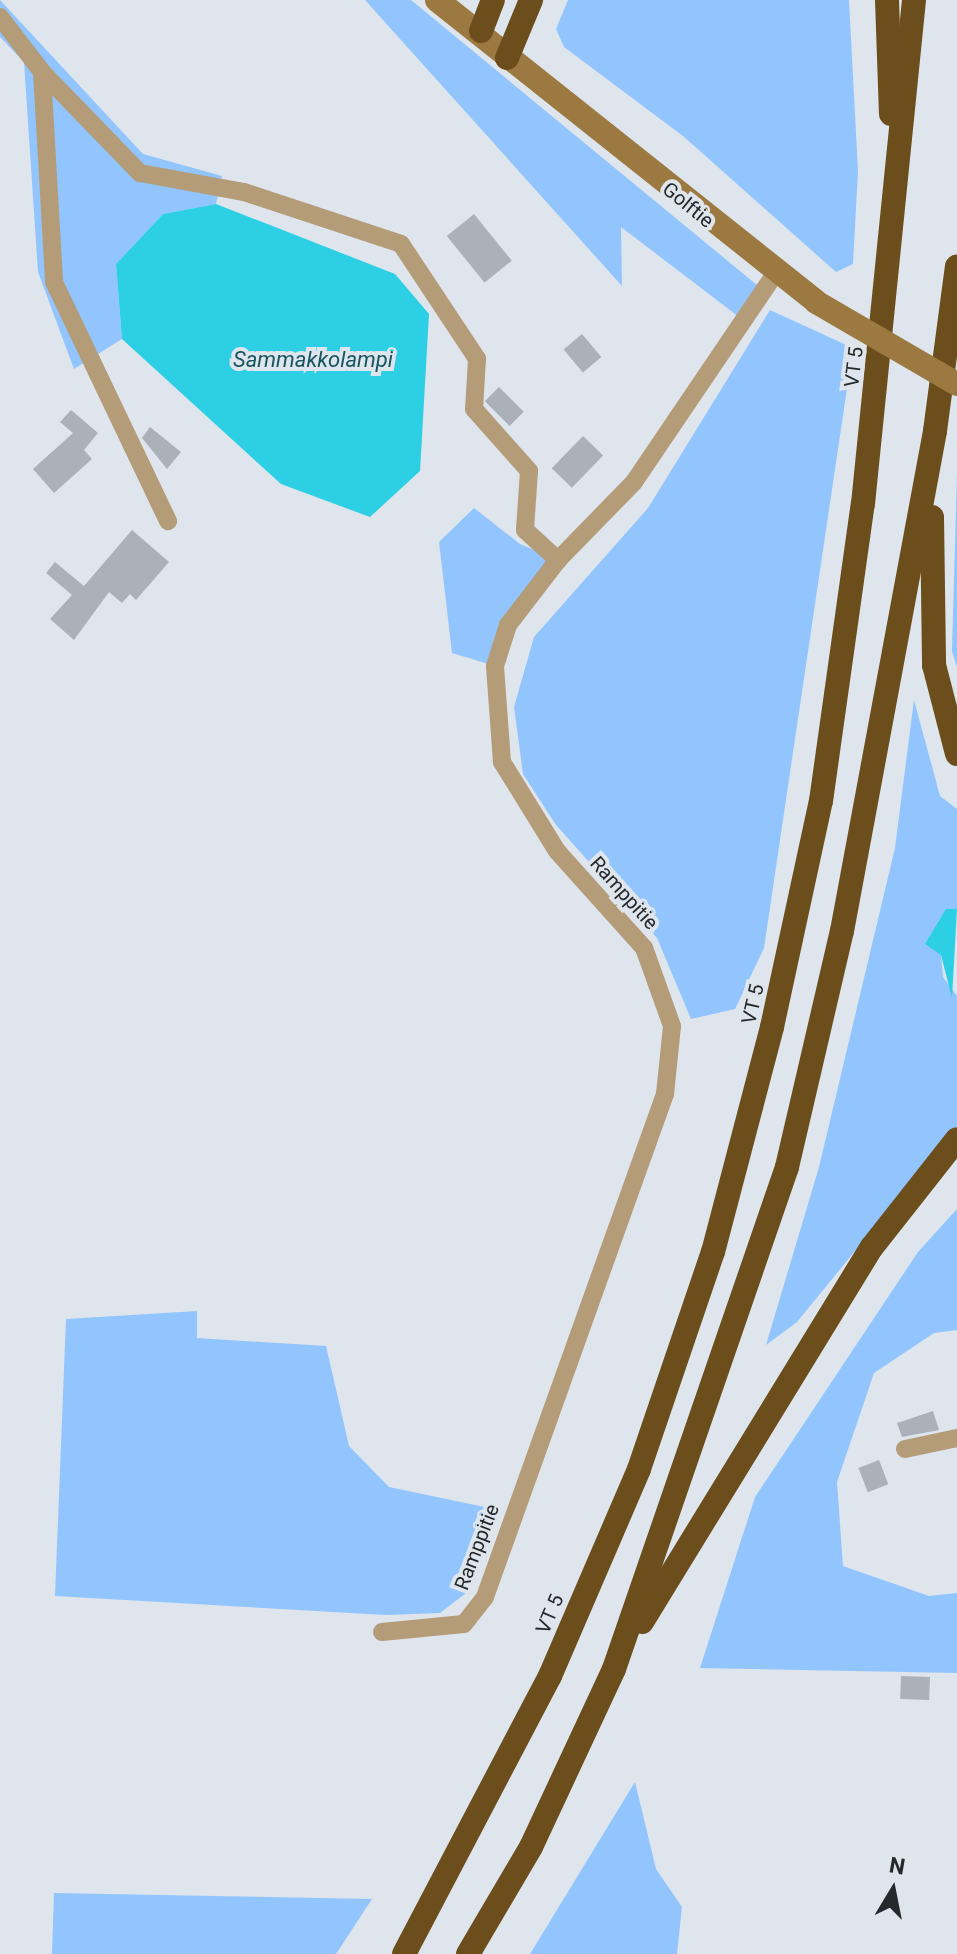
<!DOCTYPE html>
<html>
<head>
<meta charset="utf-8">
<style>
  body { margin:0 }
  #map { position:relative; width:957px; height:1954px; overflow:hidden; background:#dee5ed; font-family:Roboto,sans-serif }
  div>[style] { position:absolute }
  .green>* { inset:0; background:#92c5fd }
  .water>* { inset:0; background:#2ccfe3 }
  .building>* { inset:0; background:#abb1b9; transform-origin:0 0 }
  .street>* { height:18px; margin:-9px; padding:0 9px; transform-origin:9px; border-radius:9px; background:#b59c78 }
  .secondary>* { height:24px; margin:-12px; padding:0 12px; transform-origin:12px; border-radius:12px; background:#9c7940 }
  .highway>* { height:24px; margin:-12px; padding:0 12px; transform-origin:12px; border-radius:12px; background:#6c4e1d }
  .secondary-bridge>* { height:24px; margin:-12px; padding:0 12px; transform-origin:12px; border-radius:12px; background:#9c7940 }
  span { translate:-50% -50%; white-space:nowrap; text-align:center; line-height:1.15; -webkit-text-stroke:8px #dee5ed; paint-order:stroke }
  .street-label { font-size:20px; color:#26292c }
  .water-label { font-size:22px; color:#17565f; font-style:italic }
  .north { position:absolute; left:853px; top:1850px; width:80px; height:80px; -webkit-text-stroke:6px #dee5ed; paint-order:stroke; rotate:10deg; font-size:22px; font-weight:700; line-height:32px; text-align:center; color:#26292c }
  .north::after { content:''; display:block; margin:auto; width:28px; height:36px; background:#26292c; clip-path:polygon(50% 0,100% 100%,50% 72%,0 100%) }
</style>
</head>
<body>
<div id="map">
  <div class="green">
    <i style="clip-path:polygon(0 0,143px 154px,222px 176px,216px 204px,163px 214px,116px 264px,122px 339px,74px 369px,38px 272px,24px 62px,0 37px)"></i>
    <i style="clip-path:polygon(365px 0,411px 0,763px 290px,743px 320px,621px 227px,622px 286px)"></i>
    <i style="clip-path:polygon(568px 0,849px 0,858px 171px,853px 264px,836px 272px,683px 136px,564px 47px,556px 29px)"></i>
    <i style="clip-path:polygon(770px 310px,853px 348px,764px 948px,735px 1009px,691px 1019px,657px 938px,556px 825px,523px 774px,514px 707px,534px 637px,648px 508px)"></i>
    <i style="clip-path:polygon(957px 473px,957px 667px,952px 651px)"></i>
    <i style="clip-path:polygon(474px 508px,520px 544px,558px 560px,508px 625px,495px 666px,452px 653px,439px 542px)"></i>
    <i style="clip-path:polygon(914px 700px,940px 796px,957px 809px,957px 909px,946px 909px,941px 955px,943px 977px,957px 996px,957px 1126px,797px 1322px,766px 1345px,819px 1167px,895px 848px)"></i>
    <i style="clip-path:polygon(957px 1209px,957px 1330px,934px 1333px,874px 1373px,837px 1482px,843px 1566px,929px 1596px,957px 1593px,957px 1673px,700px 1668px,755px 1497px,918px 1252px)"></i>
    <i style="clip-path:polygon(197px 1311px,197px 1338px,326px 1346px,349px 1446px,389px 1487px,494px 1509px,470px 1590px,440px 1613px,386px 1615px,55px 1596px,66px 1319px)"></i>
    <i style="clip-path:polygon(635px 1782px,656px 1869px,682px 1907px,677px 1954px,530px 1954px)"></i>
    <i style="clip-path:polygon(54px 1893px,372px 1899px,336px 1954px,52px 1954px)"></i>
  </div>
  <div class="water">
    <i style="clip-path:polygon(216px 204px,395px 274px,429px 314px,420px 471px,370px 517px,281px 484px,122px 339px,116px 264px,163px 214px)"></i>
    <i style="clip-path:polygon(946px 909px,957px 909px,952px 998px,941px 955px,925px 944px)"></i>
  </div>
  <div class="building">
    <i style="left:474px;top:214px;width:60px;height:35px;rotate:51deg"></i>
    <i style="left:582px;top:334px;width:30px;height:24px;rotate:50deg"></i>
    <i style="left:499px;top:387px;width:35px;height:20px;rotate:45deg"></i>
    <i style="clip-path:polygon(71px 410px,98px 433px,84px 450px,92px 459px,54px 493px,33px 469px,73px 433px,60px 422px)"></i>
    <i style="clip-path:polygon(150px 427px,181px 452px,167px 469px,142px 438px)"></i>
    <i style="left:583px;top:436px;width:28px;height:45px;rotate:44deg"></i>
    <i style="clip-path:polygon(132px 530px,169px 562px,136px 600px,130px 594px,122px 603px,109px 592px,74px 640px,50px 619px,72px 595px,46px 573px,55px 562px,84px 586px)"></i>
    <i style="clip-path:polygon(933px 1411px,939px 1430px,902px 1437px,897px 1423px)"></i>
    <i style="left:879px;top:1460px;width:26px;height:22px;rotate:69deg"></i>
    <i style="left:901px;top:1676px;width:29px;height:23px;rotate:2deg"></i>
  </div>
  <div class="street">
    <i style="left:0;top:17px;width:69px;rotate:52.6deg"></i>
    <i style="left:42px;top:72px;width:141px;rotate:45.9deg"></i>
    <i style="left:140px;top:173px;width:106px;rotate:10.4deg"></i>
    <i style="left:244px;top:192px;width:165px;rotate:18.3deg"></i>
    <i style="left:401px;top:244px;width:138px;rotate:56.5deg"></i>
    <i style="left:477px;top:359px;width:50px;rotate:93.4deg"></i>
    <i style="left:474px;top:409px;width:83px;rotate:48.4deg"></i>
    <i style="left:529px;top:471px;width:59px;rotate:93.9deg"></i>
    <i style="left:525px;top:530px;width:45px;rotate:42.3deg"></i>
    <i style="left:42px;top:72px;width:210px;rotate:86.7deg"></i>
    <i style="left:54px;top:282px;width:265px;rotate:64.5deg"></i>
    <i style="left:905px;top:1449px;width:53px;rotate:-11.9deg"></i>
    <i style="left:382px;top:1632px;width:82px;rotate:-5.6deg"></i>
    <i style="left:464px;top:1624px;width:34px;rotate:-52deg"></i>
    <i style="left:485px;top:1597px;width:534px;rotate:-70.31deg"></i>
    <i style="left:665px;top:1094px;width:68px;rotate:-84.1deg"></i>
    <i style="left:672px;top:1026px;width:83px;rotate:-109.7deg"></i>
    <i style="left:644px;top:948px;width:130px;rotate:-131.9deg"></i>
    <i style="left:557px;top:851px;width:105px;rotate:-121.7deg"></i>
    <i style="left:502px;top:762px;width:96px;rotate:-94.2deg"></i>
    <i style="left:495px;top:666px;width:43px;rotate:-72.4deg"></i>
    <i style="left:508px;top:625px;width:82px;rotate:-52.4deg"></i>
    <i style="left:558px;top:560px;width:109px;rotate:-45.7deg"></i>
    <i style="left:634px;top:482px;width:250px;rotate:-55.9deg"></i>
  </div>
  <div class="secondary">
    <i style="left:437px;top:0;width:485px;rotate:38.5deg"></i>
  </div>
  <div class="highway">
    <i style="left:887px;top:0;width:114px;rotate:88deg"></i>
    <i style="left:481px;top:31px;width:33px;rotate:-69deg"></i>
    <i style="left:507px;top:58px;width:63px;rotate:-67.5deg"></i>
    <i style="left:932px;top:517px;width:148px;rotate:89.2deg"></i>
    <i style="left:934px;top:665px;width:92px;rotate:75.5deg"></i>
    <i style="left:642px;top:1622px;width:440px;rotate:-58.5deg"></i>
    <i style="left:872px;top:1247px;width:137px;rotate:-51.8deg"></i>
    <i style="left:404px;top:1954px;width:314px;rotate:-62.3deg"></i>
    <i style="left:550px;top:1676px;width:225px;rotate:-66.7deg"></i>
    <i style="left:639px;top:1469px;width:229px;rotate:-71.2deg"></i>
    <i style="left:713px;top:1252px;width:233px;rotate:-75.3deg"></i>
    <i style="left:772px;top:1027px;width:231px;rotate:-77.8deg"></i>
    <i style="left:821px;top:801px;width:300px;rotate:-82deg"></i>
    <i style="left:863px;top:504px;width:507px;rotate:-84.22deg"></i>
    <i style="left:468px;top:1954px;width:124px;rotate:-59.5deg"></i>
    <i style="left:531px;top:1847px;width:196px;rotate:-65deg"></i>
    <i style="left:614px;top:1669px;width:531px;rotate:-70.98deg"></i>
    <i style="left:787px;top:1167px;width:242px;rotate:-76.9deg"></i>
    <i style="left:842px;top:931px;width:509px;rotate:-79.46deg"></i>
    <i style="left:935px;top:431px;width:166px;rotate:-82.4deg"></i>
  </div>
  <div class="secondary-bridge">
    <i style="left:816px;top:302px;width:163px;rotate:30.2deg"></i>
  </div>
  <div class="street-label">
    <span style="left:688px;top:205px;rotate:39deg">Golftie</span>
    <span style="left:854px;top:367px;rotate:-83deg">VT 5</span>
    <span style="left:624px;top:893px;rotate:48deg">Ramppitie</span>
    <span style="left:753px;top:1004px;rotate:-77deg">VT 5</span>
    <span style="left:477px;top:1547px;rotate:-69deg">Ramppitie</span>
    <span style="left:550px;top:1614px;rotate:-67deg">VT 5</span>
  </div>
  <div class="water-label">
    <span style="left:313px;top:360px">Sammakkolampi</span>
  </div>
  <div class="north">N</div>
</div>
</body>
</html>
